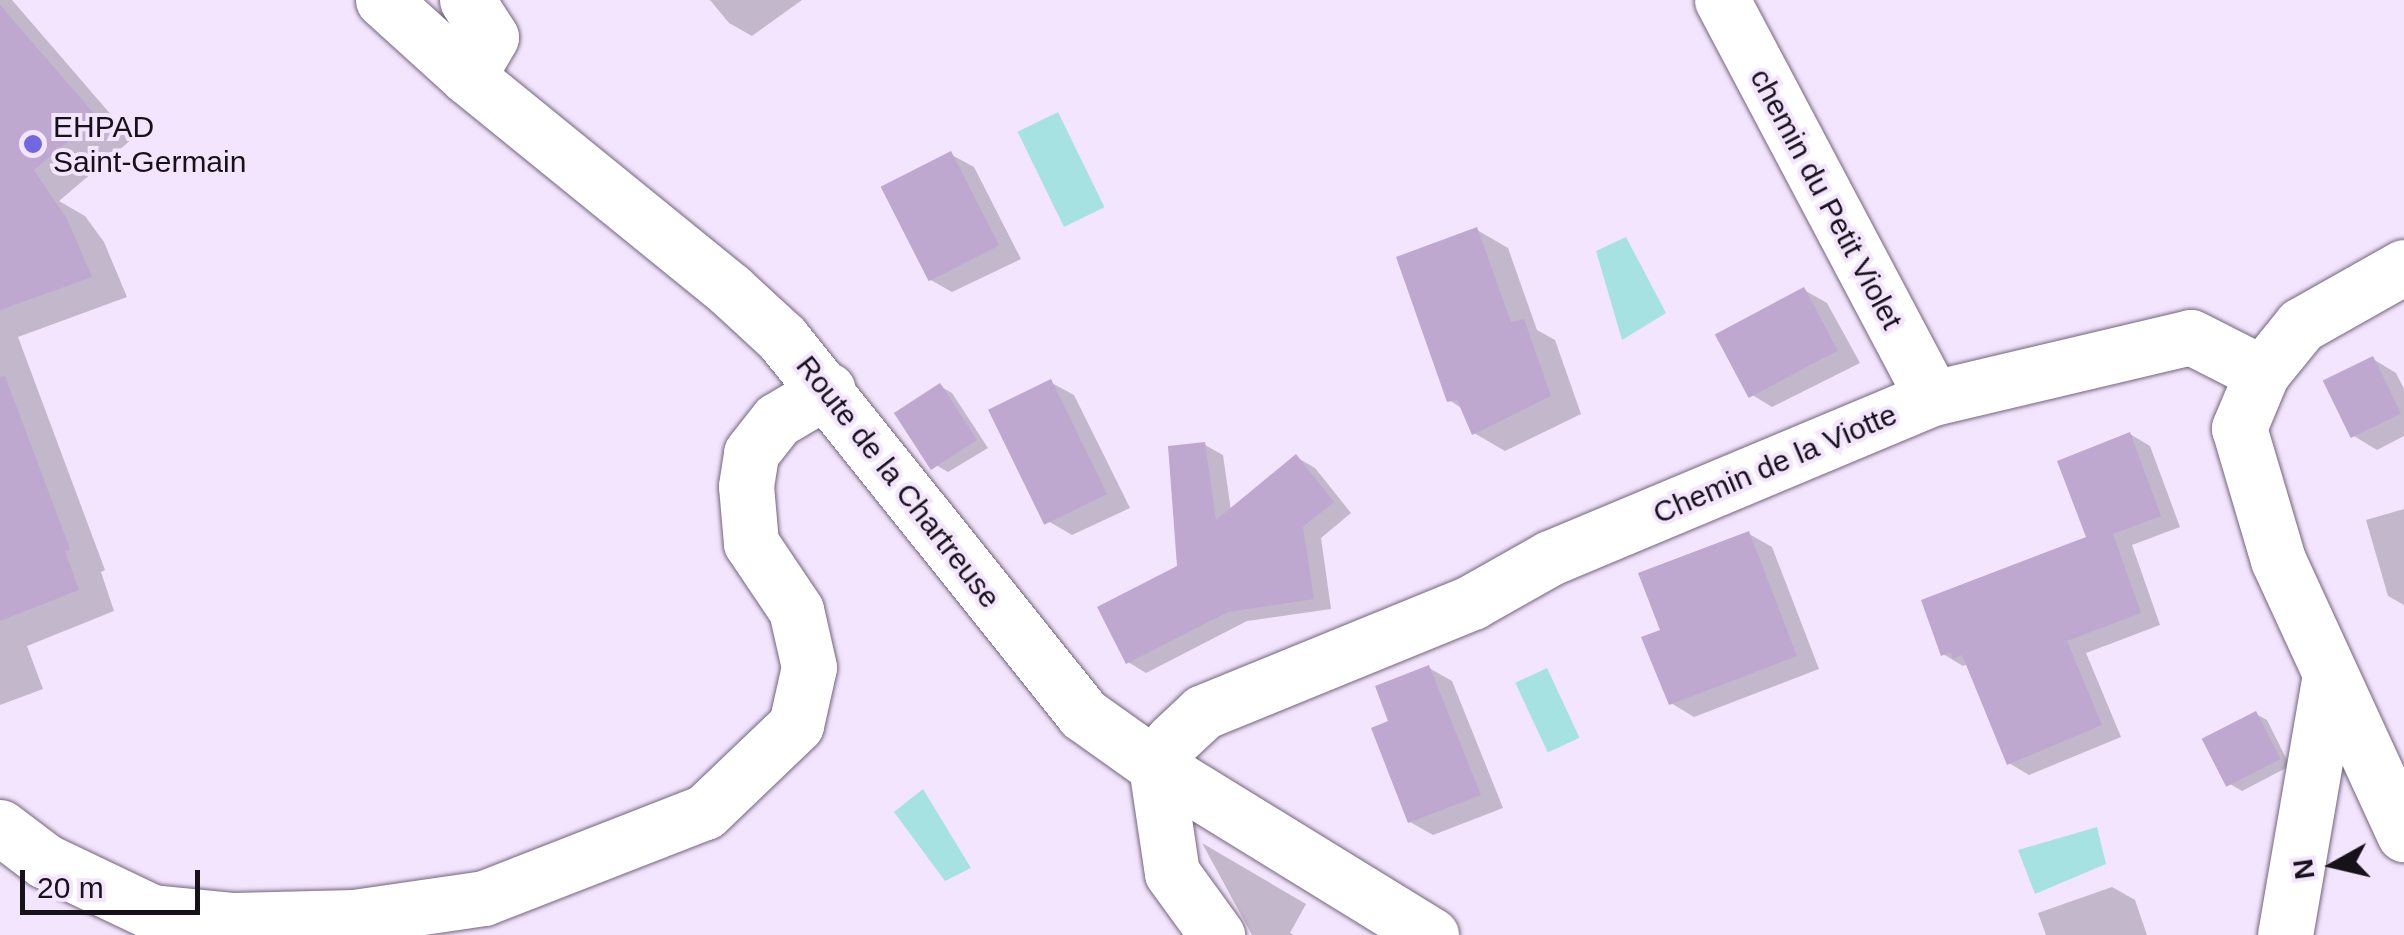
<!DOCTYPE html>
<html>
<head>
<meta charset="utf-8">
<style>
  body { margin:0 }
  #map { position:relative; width:2404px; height:935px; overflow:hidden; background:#f4e5fe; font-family:Arial,sans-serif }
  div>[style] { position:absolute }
  .water>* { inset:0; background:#a6e2e1; transform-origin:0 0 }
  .shadow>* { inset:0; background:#0003 }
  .building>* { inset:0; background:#bfa8cf; transform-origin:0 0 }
  .roads { filter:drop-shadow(0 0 2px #72657b) drop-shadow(0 0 2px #72657b) }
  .minor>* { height:55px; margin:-27.5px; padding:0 27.5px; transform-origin:27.5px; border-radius:27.5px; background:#fff }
  .tertiary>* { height:55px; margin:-27.5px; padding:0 27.5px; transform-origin:27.5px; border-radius:27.5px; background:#fff }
  .secondary>* { height:55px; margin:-27.5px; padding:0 27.5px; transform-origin:27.5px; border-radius:27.5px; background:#fff }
  .dots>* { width:28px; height:28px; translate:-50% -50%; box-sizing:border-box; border:5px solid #f4e5fe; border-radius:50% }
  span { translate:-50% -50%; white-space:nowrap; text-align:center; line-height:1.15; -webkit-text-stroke:8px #f4e5fe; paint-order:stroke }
  .poi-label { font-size:30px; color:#17121a }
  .left { translate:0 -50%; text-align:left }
  .street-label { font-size:30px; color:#17121a }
  .north { position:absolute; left:2284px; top:815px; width:100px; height:100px; -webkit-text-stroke:8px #f4e5fe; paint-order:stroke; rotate:262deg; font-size:28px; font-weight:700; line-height:40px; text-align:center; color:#17121a }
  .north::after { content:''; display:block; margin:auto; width:35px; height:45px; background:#17121a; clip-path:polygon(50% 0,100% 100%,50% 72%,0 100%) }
  .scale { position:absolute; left:20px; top:870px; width:180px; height:45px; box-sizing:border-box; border:5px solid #17121a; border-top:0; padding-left:12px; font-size:30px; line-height:35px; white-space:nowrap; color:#17121a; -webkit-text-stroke:8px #f4e5fe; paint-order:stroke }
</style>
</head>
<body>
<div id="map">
  <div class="water">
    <i style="left:1058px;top:112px;width:106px;height:45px;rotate:64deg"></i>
    <i style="clip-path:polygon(1626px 237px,1666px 313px,1622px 340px,1596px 251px)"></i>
    <i style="left:1547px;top:668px;width:77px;height:35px;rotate:65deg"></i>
    <i style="clip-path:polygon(923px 789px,971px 868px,945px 881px,894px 812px)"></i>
    <i style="clip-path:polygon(2097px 827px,2106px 864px,2035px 894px,2018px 850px)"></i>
  </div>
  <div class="shadow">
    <i style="clip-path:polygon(0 0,12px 0,132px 139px,59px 201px,85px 216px,104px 242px,127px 297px,18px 337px,105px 570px,101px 572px,114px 611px,27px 646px,43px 689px,0 705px)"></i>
    <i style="clip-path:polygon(710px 0,802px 0,752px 36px,729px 23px)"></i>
    <i style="clip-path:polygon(950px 154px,974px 167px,1021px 259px,952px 292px,929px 279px)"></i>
    <i style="clip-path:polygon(1477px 230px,1508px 248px,1537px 330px,1555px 340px,1581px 414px,1505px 451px,1474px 433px,1463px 409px,1449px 400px)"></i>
    <i style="clip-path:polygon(1804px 290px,1827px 303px,1860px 363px,1772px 407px,1749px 393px)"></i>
    <i style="clip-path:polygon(2373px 359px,2396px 373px,2404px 389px,2404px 436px,2377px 450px,2354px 436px)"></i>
    <i style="clip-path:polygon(1050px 382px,1074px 395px,1130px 508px,1072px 535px,1048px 521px)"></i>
    <i style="clip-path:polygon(940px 386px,952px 393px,988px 448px,948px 472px,936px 465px)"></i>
    <i style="clip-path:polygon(2130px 434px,2150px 446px,2180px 527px,2132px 545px,2160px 625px,2086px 653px,2121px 737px,2029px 775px,2009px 763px,1968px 664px,1963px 666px,1943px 654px,2089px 538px)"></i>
    <i style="clip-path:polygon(1205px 445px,1223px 455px,1231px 511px,1296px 457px,1315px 468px,1351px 513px,1321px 538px,1331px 609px,1247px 621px,1146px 673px,1128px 662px,1179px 568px)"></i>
    <i style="clip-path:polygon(2404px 509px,2404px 605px,2388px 596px,2366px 520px)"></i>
    <i style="clip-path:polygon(1749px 534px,1772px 547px,1819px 669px,1694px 717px,1671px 703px,1664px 632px)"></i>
    <i style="clip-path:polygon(1429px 668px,1452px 681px,1503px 808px,1433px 835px,1410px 822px,1392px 722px)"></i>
    <i style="clip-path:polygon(2256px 714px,2267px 720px,2290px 766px,2242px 791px,2230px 784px)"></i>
    <i style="clip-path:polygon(1202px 843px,1306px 904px,1290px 933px,1294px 935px,1252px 935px)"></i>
    <i style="clip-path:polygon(2112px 887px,2135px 900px,2147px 935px,2046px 935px,2038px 913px)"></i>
  </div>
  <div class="building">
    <i style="clip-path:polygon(0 5px,97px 117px,34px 170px,67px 219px,92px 277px,0 310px)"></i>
    <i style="left:951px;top:151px;width:106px;height:79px;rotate:63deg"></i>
    <i style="clip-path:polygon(1477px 227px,1511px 322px,1524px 319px,1551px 396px,1472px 435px,1457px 400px,1447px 402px,1396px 257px)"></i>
    <i style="left:1804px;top:287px;width:72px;height:101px;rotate:62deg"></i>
    <i style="left:2373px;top:356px;width:64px;height:56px;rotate:64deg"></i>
    <i style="clip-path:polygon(5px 376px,70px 549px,65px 551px,79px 590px,0 621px,0 377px)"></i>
    <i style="left:1051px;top:379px;width:128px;height:70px;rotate:64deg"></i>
    <i style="left:940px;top:383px;width:68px;height:55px;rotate:57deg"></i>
    <i style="clip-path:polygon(2130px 432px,2161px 516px,2113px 534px,2141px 613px,2067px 641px,2102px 725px,2007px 765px,1962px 655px,1953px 659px,1950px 652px,1941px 656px,1921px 600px,2086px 537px,2057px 461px)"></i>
    <i style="clip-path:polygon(1205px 442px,1216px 520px,1296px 454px,1334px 502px,1303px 527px,1314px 599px,1228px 612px,1126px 664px,1097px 607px,1177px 566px,1168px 446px)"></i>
    <i style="clip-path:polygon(1749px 531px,1797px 656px,1669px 705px,1641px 637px,1660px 630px,1638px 573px)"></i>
    <i style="clip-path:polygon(1429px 665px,1481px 795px,1408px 823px,1371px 728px,1388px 721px,1375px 686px)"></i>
    <i style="left:2256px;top:711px;width:54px;height:61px;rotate:63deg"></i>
  </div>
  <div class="roads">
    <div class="minor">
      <i style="left:467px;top:0;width:44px;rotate:57deg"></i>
      <i style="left:491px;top:37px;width:46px;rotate:119.9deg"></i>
      <i style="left:1722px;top:0;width:450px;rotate:62.1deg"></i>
      <i style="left:2262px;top:373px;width:60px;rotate:112.7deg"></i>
      <i style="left:2239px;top:428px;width:138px;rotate:73.5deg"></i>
      <i style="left:2278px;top:560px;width:302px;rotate:65.3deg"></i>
      <i style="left:1156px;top:766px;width:30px;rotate:-57deg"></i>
      <i style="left:1172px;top:741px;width:42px;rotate:-43.1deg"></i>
      <i style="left:1203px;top:712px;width:291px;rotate:-22.2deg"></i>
      <i style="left:1472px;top:602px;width:90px;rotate:-29.4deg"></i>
      <i style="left:1550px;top:558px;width:415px;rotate:-22.7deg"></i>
      <i style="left:1933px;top:398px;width:265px;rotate:-13.3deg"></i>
      <i style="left:2191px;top:337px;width:80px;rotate:26.9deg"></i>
      <i style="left:2262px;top:373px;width:62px;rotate:-50.9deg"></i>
      <i style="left:2301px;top:325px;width:118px;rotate:-29.4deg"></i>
      <i style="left:0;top:827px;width:56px;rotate:37.1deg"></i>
      <i style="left:45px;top:861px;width:119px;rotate:25.5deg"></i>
      <i style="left:152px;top:912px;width:82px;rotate:5.6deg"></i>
      <i style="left:234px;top:920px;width:120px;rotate:-1.4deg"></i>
      <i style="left:354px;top:917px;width:131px;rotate:-8.3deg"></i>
      <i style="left:484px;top:898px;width:237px;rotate:-21.3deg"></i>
      <i style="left:705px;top:812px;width:126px;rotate:-43.7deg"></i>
      <i style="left:796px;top:725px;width:59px;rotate:-77.4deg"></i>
      <i style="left:809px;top:667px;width:58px;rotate:-102.8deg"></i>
      <i style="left:796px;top:610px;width:81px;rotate:-123.9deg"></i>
      <i style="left:751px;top:543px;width:57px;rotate:-95deg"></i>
      <i style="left:746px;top:486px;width:33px;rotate:-81deg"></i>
      <i style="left:751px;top:453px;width:42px;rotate:-51.8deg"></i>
      <i style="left:777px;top:420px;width:59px;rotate:-30.5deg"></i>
      <i style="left:2285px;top:935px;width:265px;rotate:-80.2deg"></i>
    </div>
    <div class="tertiary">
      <i style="left:1156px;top:766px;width:108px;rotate:81.5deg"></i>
      <i style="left:1172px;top:873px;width:77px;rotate:54deg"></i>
    </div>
    <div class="secondary">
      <i style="left:383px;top:0;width:115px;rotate:42.2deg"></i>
      <i style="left:468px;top:77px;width:338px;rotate:39.1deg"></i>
      <i style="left:730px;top:290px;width:71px;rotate:42.7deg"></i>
      <i style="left:782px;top:338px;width:482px;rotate:51.3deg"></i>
      <i style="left:1083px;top:714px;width:90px;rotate:35.5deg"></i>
      <i style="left:1156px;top:766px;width:323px;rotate:31.6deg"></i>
    </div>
  </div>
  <div class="dots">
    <i style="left:33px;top:144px;background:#7167e1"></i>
  </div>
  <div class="poi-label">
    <span class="left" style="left:53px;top:144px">EHPAD<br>Saint-Germain</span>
  </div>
  <div class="street-label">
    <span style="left:1826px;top:199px;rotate:62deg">chemin du Petit Violet</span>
    <span style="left:1775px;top:464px;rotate:-23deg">Chemin de la Viotte</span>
    <span style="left:898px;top:482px;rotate:52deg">Route de la Chartreuse</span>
  </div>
  <div class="north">N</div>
  <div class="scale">20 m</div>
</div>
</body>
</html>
